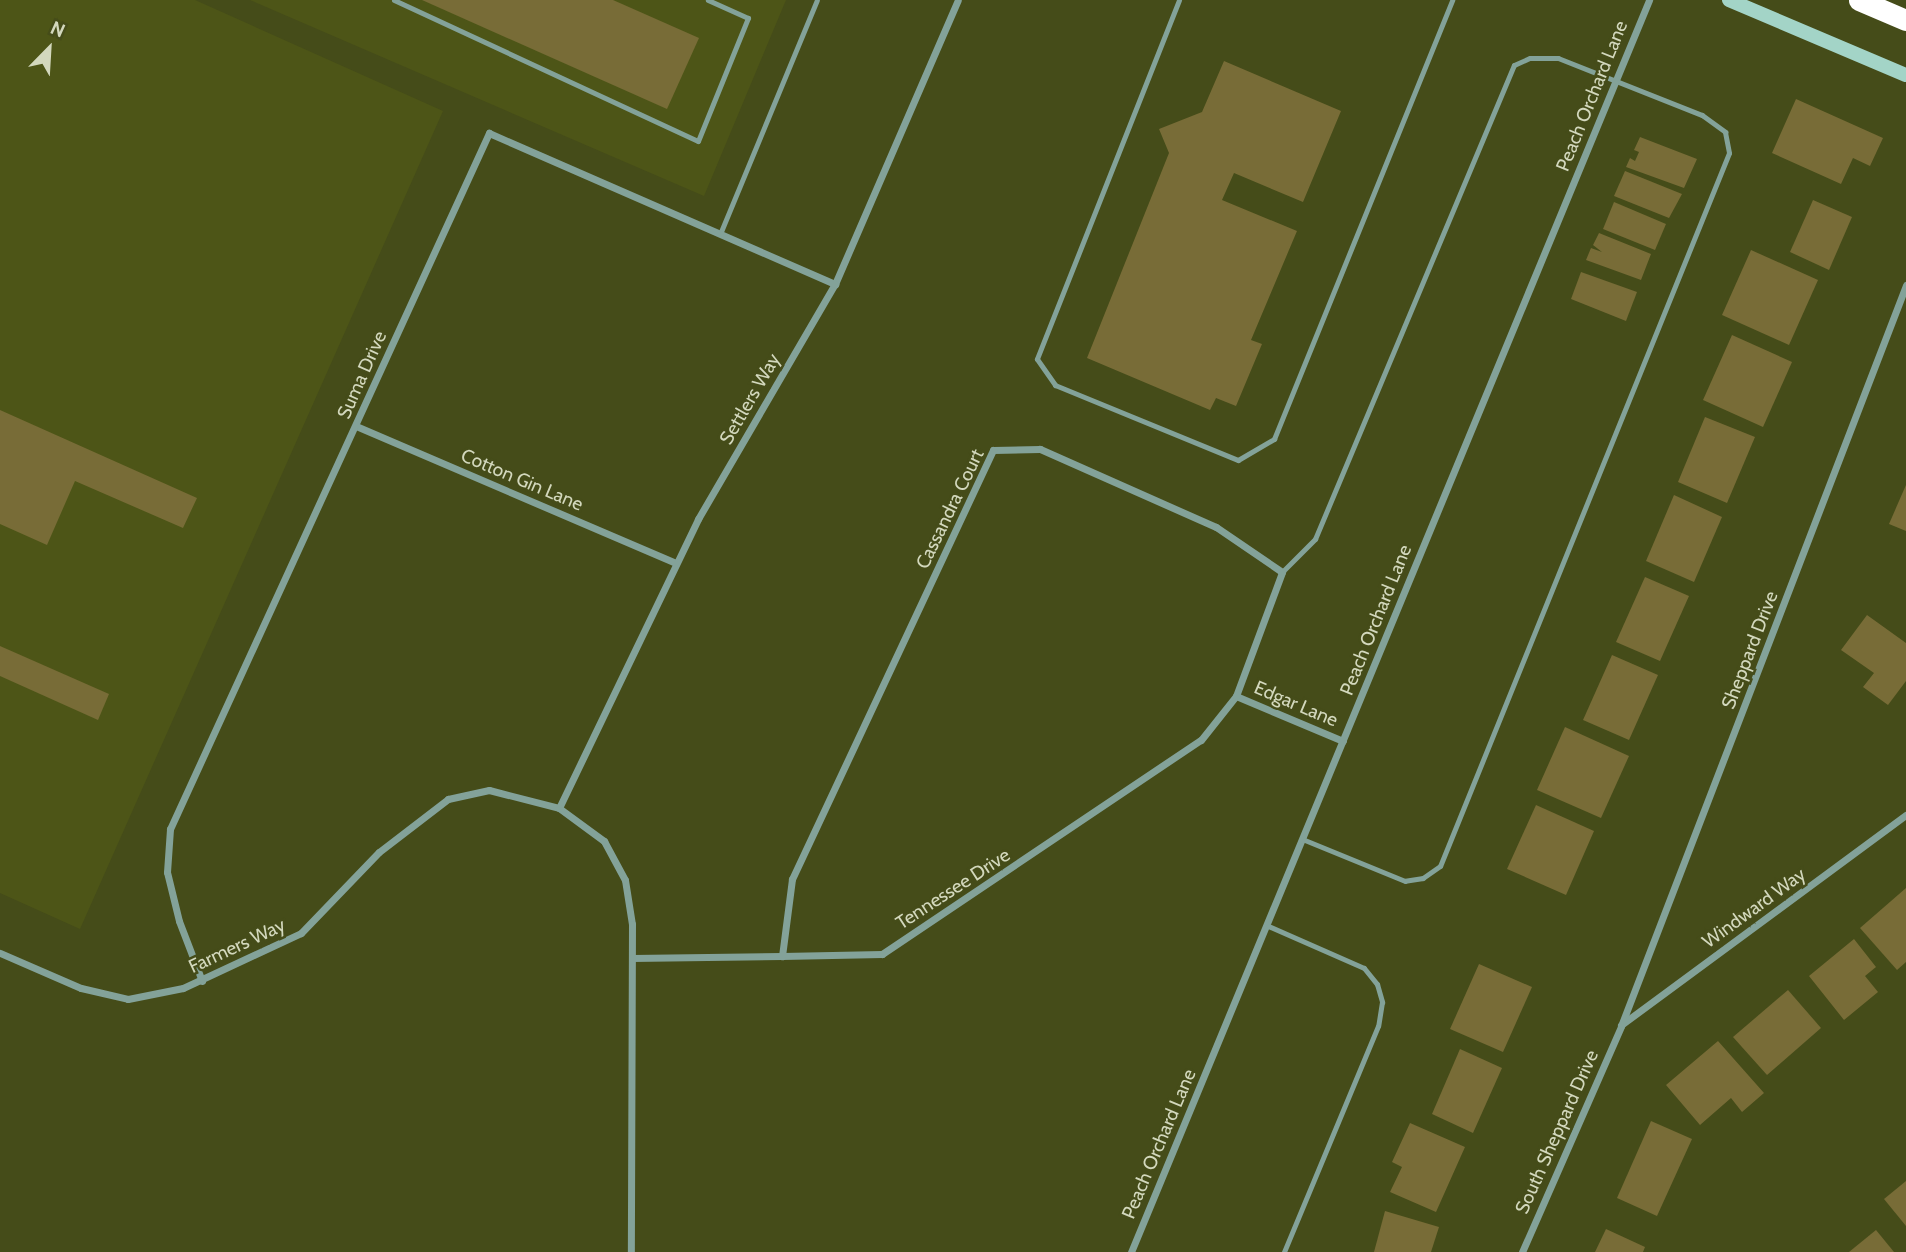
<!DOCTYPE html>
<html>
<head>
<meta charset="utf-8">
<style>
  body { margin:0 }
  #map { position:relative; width:1906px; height:1252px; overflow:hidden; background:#454c19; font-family:Cabin,sans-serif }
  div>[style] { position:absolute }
  .built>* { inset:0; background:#4d5517 }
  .building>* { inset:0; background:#786c37 }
  .lane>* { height:5px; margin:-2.5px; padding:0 2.5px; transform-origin:2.5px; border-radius:2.5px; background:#83a299 }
  .street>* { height:7px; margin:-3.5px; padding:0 3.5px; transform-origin:3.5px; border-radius:3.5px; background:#83a299 }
  .secondary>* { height:14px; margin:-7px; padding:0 7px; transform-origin:7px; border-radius:7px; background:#a3d4c7 }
  .highway>* { height:21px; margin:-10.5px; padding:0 10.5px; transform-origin:10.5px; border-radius:10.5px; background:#fff }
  span { translate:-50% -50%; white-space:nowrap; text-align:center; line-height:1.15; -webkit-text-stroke:5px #454c19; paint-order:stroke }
  .street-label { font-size:19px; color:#d3d8bd }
  .north { position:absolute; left:14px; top:14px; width:70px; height:70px; -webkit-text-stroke:5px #454c19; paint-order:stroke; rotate:24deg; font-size:19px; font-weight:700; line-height:28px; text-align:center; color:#d3d8bd }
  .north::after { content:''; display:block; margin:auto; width:24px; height:32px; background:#d3d8bd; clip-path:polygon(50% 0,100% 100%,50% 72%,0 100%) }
</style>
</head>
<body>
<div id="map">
  <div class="built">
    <div style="clip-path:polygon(0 0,195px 0,443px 111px,80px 929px,0 893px)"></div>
    <div style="clip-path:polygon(250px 0,786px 0,704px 196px)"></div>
  </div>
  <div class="building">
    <div style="clip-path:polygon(422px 0,613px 0,699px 38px,667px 109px)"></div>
    <div style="clip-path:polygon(1224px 61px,1341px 111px,1303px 202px,1234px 173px,1222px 200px,1297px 231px,1251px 340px,1262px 344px,1236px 406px,1216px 398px,1210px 410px,1087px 358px,1169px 153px,1159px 129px,1202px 112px)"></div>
    <div style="clip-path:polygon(1796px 99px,1883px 138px,1870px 166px,1853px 158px,1841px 184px,1772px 153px)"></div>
    <div style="clip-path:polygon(1640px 137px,1697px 159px,1684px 188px,1626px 167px,1630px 158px,1635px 161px,1639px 152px,1634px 150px)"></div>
    <div style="clip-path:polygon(1625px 171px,1682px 194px,1669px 218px,1614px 196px)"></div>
    <div style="clip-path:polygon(1813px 200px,1852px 217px,1829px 270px,1790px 252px)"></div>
    <div style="clip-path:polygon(1614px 202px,1666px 224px,1655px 250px,1603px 229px)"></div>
    <div style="clip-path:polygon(1599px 233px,1651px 254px,1641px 280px,1586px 260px,1591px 248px,1602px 252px,1593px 245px)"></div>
    <div style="clip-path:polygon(1751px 250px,1818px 280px,1789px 345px,1722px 315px)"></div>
    <div style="clip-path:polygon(1581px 272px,1637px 292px,1626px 321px,1571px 299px)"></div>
    <div style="clip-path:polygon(1732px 335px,1792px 362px,1763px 427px,1703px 400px)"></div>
    <div style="clip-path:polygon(0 410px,197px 498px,183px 528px,75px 481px,47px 545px,0 524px)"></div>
    <div style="clip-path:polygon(1705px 417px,1755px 437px,1727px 503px,1678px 482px)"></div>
    <div style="clip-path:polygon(1906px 485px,1906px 531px,1889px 524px)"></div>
    <div style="clip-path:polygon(1674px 495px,1722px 517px,1694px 582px,1646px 561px)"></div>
    <div style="clip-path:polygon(1645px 577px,1689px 596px,1660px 661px,1616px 642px)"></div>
    <div style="clip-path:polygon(1867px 615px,1906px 643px,1906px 681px,1888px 705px,1863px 687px,1874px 673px,1841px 650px)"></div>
    <div style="clip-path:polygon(0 646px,109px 694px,98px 720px,0 676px)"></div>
    <div style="clip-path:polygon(1612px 655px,1658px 675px,1629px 740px,1583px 720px)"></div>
    <div style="clip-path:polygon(1565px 727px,1629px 756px,1601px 818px,1537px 790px)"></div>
    <div style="clip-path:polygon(1536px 805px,1594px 831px,1566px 895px,1507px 869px)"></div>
    <div style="clip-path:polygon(1906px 888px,1906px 962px,1897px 970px,1860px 928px)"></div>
    <div style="clip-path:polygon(1854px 939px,1876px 967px,1865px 976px,1878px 992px,1844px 1020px,1809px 976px)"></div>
    <div style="clip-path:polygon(1479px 964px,1532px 987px,1503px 1052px,1450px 1029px)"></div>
    <div style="clip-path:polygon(1788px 990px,1821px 1028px,1767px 1075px,1733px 1037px)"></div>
    <div style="clip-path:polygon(1718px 1041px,1764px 1093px,1742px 1112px,1731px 1098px,1700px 1125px,1666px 1085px)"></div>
    <div style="clip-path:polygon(1460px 1049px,1502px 1068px,1473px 1133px,1432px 1114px)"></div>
    <div style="clip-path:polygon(1651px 1121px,1692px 1139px,1657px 1216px,1617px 1198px)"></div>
    <div style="clip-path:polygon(1410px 1123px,1465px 1147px,1436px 1212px,1390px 1192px,1402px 1167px,1392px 1162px)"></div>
    <div style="clip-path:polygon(1906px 1181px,1906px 1226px,1884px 1199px)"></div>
    <div style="clip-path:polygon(1385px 1211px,1439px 1227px,1431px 1252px,1374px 1252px)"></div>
    <div style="clip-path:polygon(1606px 1229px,1645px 1247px,1643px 1252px,1595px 1252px)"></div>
    <div style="clip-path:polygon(1876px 1230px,1894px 1252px,1849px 1252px)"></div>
  </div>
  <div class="lane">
    <div style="left:394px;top:0;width:335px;rotate:24.9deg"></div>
    <div style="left:698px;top:141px;width:133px;rotate:-67.9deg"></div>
    <div style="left:748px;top:18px;width:44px;rotate:-155.8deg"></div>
    <div style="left:1179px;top:0;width:386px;rotate:111.6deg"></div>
    <div style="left:1037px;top:359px;width:32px;rotate:55deg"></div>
    <div style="left:1055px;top:385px;width:198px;rotate:22.3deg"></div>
    <div style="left:1238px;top:460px;width:42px;rotate:-30.3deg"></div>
    <div style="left:1274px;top:439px;width:474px;rotate:-67.9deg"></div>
    <div style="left:720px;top:234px;width:253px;rotate:-67.5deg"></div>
    <div style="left:1282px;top:572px;width:47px;rotate:-45deg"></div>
    <div style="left:1315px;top:539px;width:514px;rotate:-67.23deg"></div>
    <div style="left:1514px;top:65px;width:17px;rotate:-24deg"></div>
    <div style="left:1530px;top:58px;width:28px"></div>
    <div style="left:1558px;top:58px;width:155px;rotate:21.6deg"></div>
    <div style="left:1702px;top:115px;width:29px;rotate:36deg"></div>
    <div style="left:1725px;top:132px;width:21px;rotate:79deg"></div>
    <div style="left:1729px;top:153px;width:769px;rotate:112.06deg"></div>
    <div style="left:1440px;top:866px;width:21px;rotate:145deg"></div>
    <div style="left:1423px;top:878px;width:18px;rotate:171deg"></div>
    <div style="left:1405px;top:881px;width:111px;rotate:-157.8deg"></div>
    <div style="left:1266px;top:925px;width:107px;rotate:23.7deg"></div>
    <div style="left:1364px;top:968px;width:21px;rotate:51deg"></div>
    <div style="left:1377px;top:984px;width:19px;rotate:74deg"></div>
    <div style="left:1382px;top:1002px;width:24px;rotate:99deg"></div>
    <div style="left:1378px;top:1026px;width:245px;rotate:112.6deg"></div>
  </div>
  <div class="street">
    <div style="left:356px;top:426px;width:348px;rotate:23.2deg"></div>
    <div style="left:1236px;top:696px;width:116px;rotate:22.8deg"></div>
    <div style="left:559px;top:808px;width:321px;rotate:-64.3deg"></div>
    <div style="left:698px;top:519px;width:272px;rotate:-59.8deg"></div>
    <div style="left:835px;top:284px;width:309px;rotate:-66.6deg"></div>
    <div style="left:0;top:953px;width:88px;rotate:23.4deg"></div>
    <div style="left:81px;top:988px;width:48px;rotate:13.2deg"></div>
    <div style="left:128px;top:999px;width:56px;rotate:-11.3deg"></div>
    <div style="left:183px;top:988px;width:130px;rotate:-25deg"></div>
    <div style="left:301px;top:933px;width:112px;rotate:-46.1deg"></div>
    <div style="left:379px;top:852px;width:87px;rotate:-37.5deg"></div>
    <div style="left:448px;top:799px;width:42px;rotate:-12.4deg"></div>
    <div style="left:489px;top:790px;width:72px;rotate:14.4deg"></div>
    <div style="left:559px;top:808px;width:56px;rotate:36.3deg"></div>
    <div style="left:604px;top:841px;width:44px;rotate:61.7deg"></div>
    <div style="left:625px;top:880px;width:45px;rotate:81deg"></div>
    <div style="left:632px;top:924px;width:328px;rotate:90.2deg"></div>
    <div style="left:632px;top:958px;width:150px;rotate:-0.8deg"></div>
    <div style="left:782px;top:956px;width:100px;rotate:-1.1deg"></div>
    <div style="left:882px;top:954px;width:384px;rotate:-33.9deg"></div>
    <div style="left:1201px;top:740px;width:56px;rotate:-51.5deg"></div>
    <div style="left:1236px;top:696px;width:132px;rotate:-69.6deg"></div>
    <div style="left:1282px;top:572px;width:80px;rotate:-145.7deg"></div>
    <div style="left:1216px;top:527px;width:193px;rotate:-156.1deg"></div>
    <div style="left:1040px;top:449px;width:47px;rotate:178.8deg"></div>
    <div style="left:993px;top:450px;width:474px;rotate:115.1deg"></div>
    <div style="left:792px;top:879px;width:78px;rotate:97.4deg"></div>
    <div style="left:202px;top:981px;width:64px;rotate:-111deg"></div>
    <div style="left:179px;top:921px;width:50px;rotate:-103.8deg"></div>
    <div style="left:167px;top:872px;width:43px;rotate:-86deg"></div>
    <div style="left:170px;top:829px;width:766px;rotate:-65.38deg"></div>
    <div style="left:489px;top:133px;width:378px;rotate:23.6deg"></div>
    <div style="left:1621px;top:1025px;width:354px;rotate:-36.4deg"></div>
    <div style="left:1131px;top:1252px;width:1355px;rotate:-67.52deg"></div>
    <div style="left:1522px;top:1252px;width:247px;rotate:-66.3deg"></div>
    <div style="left:1621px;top:1026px;width:794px;rotate:-68.96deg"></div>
  </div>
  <div class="secondary">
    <div style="left:1729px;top:0;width:192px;rotate:23deg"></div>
  </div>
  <div class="highway">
    <div style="left:1859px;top:0;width:51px;rotate:23.1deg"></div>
  </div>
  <div class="street-label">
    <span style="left:1592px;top:96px;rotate:-68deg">Peach Orchard Lane</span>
    <span style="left:362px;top:375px;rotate:-66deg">Suma Drive</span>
    <span style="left:750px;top:399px;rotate:-60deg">Settlers Way</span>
    <span style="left:522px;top:480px;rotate:23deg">Cotton Gin Lane</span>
    <span style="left:950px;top:509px;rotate:-64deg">Cassandra Court</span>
    <span style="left:1376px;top:620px;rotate:-68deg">Peach Orchard Lane</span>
    <span style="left:1750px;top:650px;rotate:-69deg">Sheppard Drive</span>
    <span style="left:1296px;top:704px;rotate:23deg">Edgar Lane</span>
    <span style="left:953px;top:889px;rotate:-33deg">Tennessee Drive</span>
    <span style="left:1754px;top:908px;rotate:-36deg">Windward Way</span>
    <span style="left:237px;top:946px;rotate:-25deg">Farmers Way</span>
    <span style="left:1557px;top:1132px;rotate:-66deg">South Sheppard Drive</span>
    <span style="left:1159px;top:1144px;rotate:-67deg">Peach Orchard Lane</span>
  </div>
  <div class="north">N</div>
</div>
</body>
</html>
